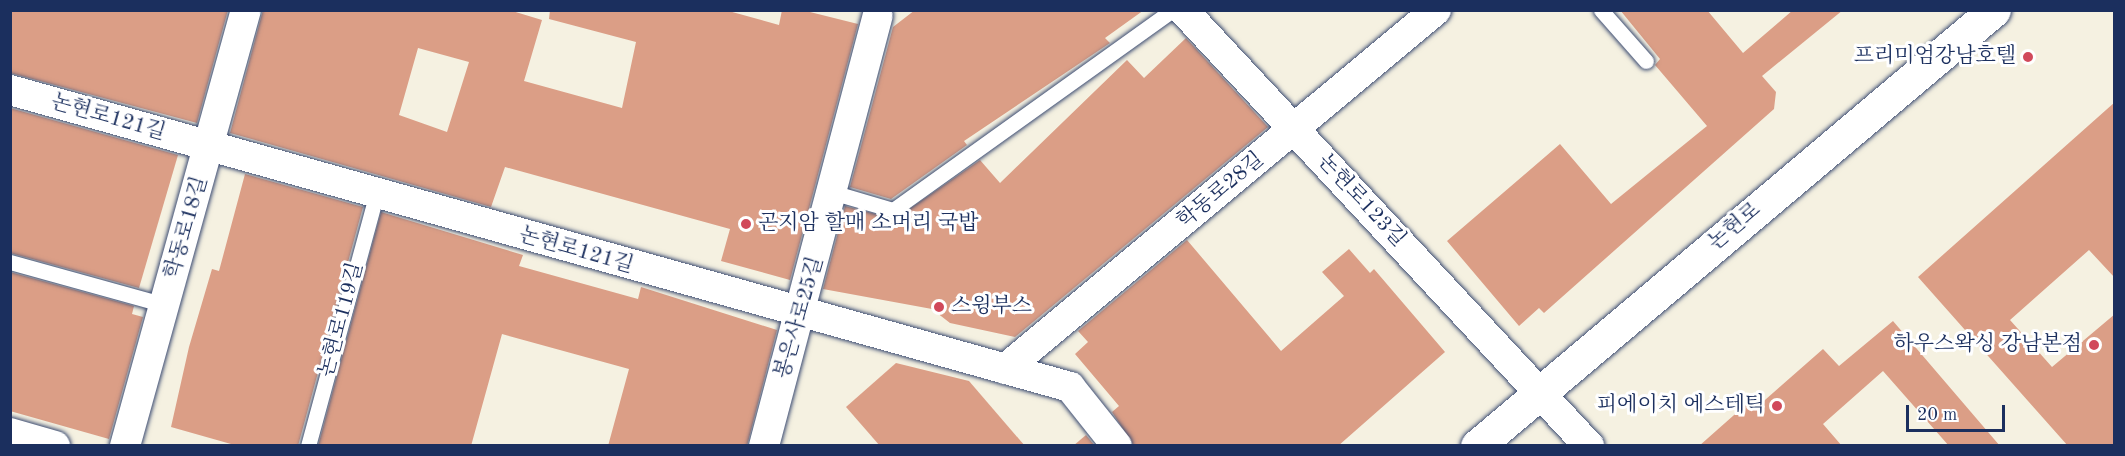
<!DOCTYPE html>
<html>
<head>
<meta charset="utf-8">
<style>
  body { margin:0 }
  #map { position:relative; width:2125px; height:456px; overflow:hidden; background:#f5f1e1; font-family:"Old Standard TT","Noto Serif KR",serif }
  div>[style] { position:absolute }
  .building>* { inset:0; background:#db9e86 }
  .roads { filter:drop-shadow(0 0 2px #3c4c72) drop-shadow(0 0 2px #3c4c72) }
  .service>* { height:15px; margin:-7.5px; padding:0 7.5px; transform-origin:7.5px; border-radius:7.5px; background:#fff }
  .minor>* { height:30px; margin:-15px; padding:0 15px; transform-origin:15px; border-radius:15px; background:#fff }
  .primary>* { height:33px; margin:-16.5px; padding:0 16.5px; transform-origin:16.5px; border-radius:16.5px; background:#fff }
  .dots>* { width:16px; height:16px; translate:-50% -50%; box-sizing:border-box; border:3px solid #fff; border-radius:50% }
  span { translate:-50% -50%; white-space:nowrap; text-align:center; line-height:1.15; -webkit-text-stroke:6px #fff; paint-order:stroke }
  .poi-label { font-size:21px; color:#1b2f5e }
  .right { translate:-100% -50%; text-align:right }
  .left { translate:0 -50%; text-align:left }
  .street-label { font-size:21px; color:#1b2f5e }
  .frame { position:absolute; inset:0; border:12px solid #1b2f5e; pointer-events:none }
  .scale { position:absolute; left:1906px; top:405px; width:99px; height:27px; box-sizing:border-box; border:3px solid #1b2f5e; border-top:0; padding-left:8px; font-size:18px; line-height:21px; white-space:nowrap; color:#1b2f5e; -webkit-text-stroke:4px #fff; paint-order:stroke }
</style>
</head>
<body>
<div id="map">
  <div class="building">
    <div style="clip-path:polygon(10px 10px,228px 10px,197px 123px,10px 73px)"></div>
    <div style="clip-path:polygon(evenodd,263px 10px,509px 10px,542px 20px,524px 81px,622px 108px,636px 42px,549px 19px,550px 10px,725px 10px,779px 25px,782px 10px,802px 10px,858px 24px,790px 280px,721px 261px,730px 229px,505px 167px,491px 207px,230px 133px,263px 10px,418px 48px,469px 62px,447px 132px,399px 115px,418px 48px)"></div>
    <div style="clip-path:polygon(915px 10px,1144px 10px,1105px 38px,1110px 43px,964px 141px,967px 145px,891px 199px,850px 187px,893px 27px)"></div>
    <div style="clip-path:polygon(1620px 10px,1707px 10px,1743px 53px,1793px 10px,1843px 10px,1762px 76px,1776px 92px,1774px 109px,1544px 313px,1539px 308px,1519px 326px,1447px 241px,1560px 144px,1611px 204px,1707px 126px,1655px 65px,1660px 59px)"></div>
    <div style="clip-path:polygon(1186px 38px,1268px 127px,1015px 337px,950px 323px,932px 309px,823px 289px,845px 206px,895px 219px,980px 160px,1000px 183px,1127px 60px,1144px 78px)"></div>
    <div style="clip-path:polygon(2115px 102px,2115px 278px,2089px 250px,2010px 320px,2052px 367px,2115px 314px,2115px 446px,2068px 446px,1918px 277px)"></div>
    <div style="clip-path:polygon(10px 108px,178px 155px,139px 288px,10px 253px)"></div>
    <div style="clip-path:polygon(245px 174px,363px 207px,298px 446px,238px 446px,171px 427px,189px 347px,212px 269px,219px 271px)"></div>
    <div style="clip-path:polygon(381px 212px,523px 255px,519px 266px,638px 299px,641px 287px,777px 330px,747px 446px,608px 446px,629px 369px,502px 334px,471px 446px,318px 446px)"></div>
    <div style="clip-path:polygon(1187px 240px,1281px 351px,1344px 296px,1322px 272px,1349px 249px,1370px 273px,1374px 269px,1445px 352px,1338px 446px,1134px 446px,1112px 412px,1119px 406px,1075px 354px,1088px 342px,1078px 331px)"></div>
    <div style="clip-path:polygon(10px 272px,134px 306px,132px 314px,143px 317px,109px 439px,10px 411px)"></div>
    <div style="clip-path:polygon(1893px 321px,2000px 446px,1949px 446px,1883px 371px,1823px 424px,1842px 446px,1699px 446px,1751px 400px,1757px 407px,1823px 349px,1839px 366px)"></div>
    <div style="clip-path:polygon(896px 363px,969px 381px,1025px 446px,880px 446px,846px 407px)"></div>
    <div style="clip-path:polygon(1086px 435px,1095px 446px,1073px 446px)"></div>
  </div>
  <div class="roads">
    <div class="service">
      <div style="left:1601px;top:10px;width:68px;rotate:48.6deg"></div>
      <div style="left:835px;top:193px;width:60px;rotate:16.3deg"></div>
      <div style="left:893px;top:210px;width:343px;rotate:-35.6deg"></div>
      <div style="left:10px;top:262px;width:161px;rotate:15.5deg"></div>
      <div style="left:308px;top:446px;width:260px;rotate:-74.8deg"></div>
    </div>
    <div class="minor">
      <div style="left:1183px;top:10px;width:596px;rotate:47.04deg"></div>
      <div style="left:10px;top:90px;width:1101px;rotate:15.65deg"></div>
      <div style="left:1070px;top:387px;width:75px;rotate:51.5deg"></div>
      <div style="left:1005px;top:369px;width:561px;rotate:-39.79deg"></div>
      <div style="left:10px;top:433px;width:47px;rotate:16.1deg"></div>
      <div style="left:125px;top:446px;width:452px;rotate:-74.5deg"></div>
      <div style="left:764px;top:446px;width:445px;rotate:-75.2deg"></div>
    </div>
    <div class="primary">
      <div style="left:1477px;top:446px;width:676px;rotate:-40.14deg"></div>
    </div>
  </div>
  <div class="dots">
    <div style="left:2028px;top:57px;background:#d1495b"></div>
    <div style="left:746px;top:224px;background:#d1495b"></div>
    <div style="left:939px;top:307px;background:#d1495b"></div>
    <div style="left:2094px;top:345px;background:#d1495b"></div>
    <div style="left:1777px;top:406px;background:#d1495b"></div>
  </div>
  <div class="poi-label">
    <span class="right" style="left:2016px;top:57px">프리미엄강남호텔</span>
    <span class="left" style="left:758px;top:224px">곤지암 할매 소머리 국밥</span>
    <span class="left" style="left:951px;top:307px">스윙부스</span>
    <span class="right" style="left:2082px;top:345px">하우스왁싱 강남본점</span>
    <span class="right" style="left:1765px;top:406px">피에이치 에스테틱</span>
  </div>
  <div class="street-label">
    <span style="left:108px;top:118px;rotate:16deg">논현로121길</span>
    <span style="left:1221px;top:191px;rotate:-40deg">학동로28길</span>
    <span style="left:1361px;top:201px;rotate:47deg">논현로123길</span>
    <span style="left:1735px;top:227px;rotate:-40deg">논현로</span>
    <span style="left:187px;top:228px;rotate:-74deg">학동로18길</span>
    <span style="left:576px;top:251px;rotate:16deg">논현로121길</span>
    <span style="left:800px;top:318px;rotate:-74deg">봉은사로25길</span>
    <span style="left:342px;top:320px;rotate:-75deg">논현로119길</span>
  </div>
  <div class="frame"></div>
  <div class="scale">20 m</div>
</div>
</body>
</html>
